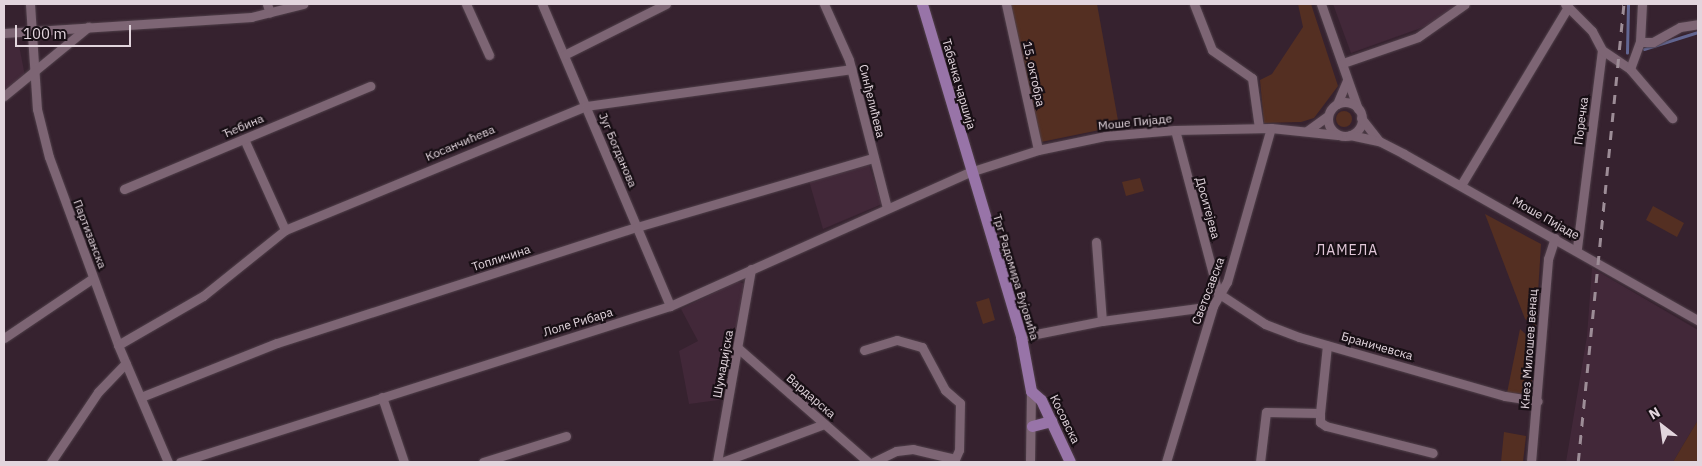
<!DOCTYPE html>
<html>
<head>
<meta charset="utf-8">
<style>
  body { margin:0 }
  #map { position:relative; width:1702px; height:466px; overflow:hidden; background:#36222f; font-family:"IBM Plex Sans",sans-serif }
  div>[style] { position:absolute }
  .built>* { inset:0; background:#422839 }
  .green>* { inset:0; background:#542f22 }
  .round { border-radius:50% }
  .stream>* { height:2.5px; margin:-1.25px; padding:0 1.25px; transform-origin:1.25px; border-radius:1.25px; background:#626692 }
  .roads { filter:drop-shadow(0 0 1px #50404a) drop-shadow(0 0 1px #50404a) }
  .minor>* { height:9px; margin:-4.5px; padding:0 4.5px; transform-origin:4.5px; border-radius:4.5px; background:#7d6574 }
  .minor>.ring { margin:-4.5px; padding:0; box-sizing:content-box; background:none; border:9px solid #7d6574; border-radius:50% }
  .major>* { height:11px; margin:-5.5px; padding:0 5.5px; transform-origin:5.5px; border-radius:5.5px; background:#9874a8 }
  .rail>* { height:2.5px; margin-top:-1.25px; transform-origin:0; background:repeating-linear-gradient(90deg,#9d8d97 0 9px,transparent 0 18px) }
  span { translate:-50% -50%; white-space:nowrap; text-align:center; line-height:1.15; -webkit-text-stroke:4.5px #180f15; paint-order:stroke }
  .street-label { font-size:12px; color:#e2d5dd }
  .neighbourhood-label { font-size:14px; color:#e1c7d8; letter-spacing:1px }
  .frame { position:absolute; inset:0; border:5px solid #e2d5dd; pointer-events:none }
  .north { position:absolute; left:1637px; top:401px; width:50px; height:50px; -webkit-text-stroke:4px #180f15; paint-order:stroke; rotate:330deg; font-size:14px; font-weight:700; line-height:20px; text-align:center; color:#e2d5dd }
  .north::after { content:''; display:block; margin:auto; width:18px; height:22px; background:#e2d5dd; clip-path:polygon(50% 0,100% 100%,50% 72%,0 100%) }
  .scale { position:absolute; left:15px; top:25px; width:116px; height:22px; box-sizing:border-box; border:2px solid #e2d5dd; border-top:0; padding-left:6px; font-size:15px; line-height:18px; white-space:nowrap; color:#e2d5dd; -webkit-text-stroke:4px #180f15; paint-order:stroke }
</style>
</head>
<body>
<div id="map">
  <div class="built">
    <div style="clip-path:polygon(1333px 4px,1462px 4px,1432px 24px,1351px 53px)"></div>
    <div style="clip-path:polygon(17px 35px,25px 76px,4px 91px,4px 36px)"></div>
    <div style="clip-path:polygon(869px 165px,882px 204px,823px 229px,809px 181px)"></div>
    <div style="clip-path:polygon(1592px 268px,1698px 330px,1698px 420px,1673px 462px,1566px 462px,1587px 336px)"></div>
    <div style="clip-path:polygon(738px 281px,744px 284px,726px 399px,689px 404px,679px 351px,698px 341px,681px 309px)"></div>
  </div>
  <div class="green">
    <div style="clip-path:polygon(1010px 4px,1097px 4px,1119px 126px,1041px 142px)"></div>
    <div style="clip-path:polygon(1298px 4px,1311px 4px,1338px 86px,1314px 118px,1301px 122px,1264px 123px,1260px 80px,1272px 74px,1303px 27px)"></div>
    <div class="round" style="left:1336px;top:111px;width:16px;height:16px"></div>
    <div style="clip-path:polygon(1140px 178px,1144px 191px,1126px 196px,1122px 182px)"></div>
    <div style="clip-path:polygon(1653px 206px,1684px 223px,1677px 237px,1646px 220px)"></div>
    <div style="clip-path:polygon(1485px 214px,1541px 244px,1536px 327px,1525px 319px)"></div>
    <div style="clip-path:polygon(989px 298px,995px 320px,983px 324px,976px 302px)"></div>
    <div style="clip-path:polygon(1520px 329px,1535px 343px,1531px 394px,1507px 393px)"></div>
    <div style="clip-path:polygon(1698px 420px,1698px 462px,1673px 462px)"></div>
    <div style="clip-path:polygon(1504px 432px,1526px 436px,1523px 462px,1501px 462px)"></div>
  </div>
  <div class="stream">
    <div style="left:1644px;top:49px;width:57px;rotate:-17.5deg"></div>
    <div style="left:1627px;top:53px;width:49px;rotate:-88.8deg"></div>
  </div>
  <div class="roads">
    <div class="minor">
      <div style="left:30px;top:4px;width:105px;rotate:86.2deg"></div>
      <div style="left:37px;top:109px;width:49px;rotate:76deg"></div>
      <div style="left:49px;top:157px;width:200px;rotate:69.8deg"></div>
      <div style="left:118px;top:345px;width:127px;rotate:66.9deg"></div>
      <div style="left:267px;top:4px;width:9px;rotate:72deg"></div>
      <div style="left:466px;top:4px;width:56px;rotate:65.7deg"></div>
      <div style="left:542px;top:4px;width:328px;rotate:67deg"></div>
      <div style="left:824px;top:4px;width:61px;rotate:65.9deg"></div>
      <div style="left:849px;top:60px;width:153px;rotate:75.6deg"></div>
      <div style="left:1006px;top:4px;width:149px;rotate:77.6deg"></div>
      <div style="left:1194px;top:4px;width:49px;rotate:68.6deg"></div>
      <div style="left:1212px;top:50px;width:49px;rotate:35deg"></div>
      <div style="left:1252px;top:78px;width:50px;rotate:82deg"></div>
      <div style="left:1321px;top:4px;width:111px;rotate:70.6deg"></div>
      <div style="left:1565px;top:4px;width:38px;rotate:45deg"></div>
      <div style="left:1592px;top:31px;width:21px;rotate:62deg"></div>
      <div style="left:1602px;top:50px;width:201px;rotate:97.2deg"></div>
      <div style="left:4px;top:33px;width:248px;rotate:-3.7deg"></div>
      <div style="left:251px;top:17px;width:54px;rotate:-14deg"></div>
      <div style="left:1640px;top:42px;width:13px"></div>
      <div style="left:1653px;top:42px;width:31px;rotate:-29deg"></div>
      <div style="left:1680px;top:27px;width:18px;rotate:-9deg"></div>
      <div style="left:1602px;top:50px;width:34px;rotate:34deg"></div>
      <div style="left:1630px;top:69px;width:65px;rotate:49.4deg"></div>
      <div style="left:564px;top:55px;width:114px;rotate:-26.6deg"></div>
      <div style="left:1343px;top:63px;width:79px;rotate:-19.1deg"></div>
      <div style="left:1418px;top:37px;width:57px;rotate:-35.1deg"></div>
      <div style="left:1630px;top:69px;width:29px;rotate:-70deg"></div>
      <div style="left:1640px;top:42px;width:38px;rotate:-87deg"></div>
      <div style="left:4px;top:96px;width:109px;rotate:-39.4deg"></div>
      <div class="ring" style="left:1328px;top:102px;width:25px;height:25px"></div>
      <div style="left:1337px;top:104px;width:26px;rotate:-67deg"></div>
      <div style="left:1361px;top:118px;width:29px;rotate:52deg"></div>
      <div style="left:1175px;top:130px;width:169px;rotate:75.2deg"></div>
      <div style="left:1218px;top:293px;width:56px;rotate:33.4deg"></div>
      <div style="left:1265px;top:324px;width:36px;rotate:21deg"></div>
      <div style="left:1299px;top:337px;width:214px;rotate:16deg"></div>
      <div style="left:1505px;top:396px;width:33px;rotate:9deg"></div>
      <div style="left:1307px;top:131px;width:26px;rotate:-36deg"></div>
      <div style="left:1350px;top:135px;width:30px;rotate:12deg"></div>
      <div style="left:1379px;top:141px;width:28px;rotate:27deg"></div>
      <div style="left:1404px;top:154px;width:338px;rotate:29.5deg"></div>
      <div style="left:244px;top:139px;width:100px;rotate:65.7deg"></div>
      <div style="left:1461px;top:185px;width:208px;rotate:-59deg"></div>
      <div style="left:124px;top:189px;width:267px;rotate:-22.7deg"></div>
      <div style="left:1096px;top:242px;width:79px;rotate:85.7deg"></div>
      <div style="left:1021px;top:337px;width:83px;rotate:-11.2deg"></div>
      <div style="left:1102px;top:321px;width:112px;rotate:-7.7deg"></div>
      <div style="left:4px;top:338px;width:107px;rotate:-34deg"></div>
      <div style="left:118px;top:345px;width:98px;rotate:-30deg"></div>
      <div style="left:203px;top:296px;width:105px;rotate:-38.8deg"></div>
      <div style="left:285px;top:230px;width:326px;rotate:-22.4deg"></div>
      <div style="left:586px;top:106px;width:268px;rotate:-7.9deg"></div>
      <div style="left:739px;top:349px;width:171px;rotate:41.2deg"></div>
      <div style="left:864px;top:350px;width:34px;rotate:-17deg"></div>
      <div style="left:897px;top:340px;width:26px;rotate:16deg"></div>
      <div style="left:922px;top:347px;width:49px;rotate:61.9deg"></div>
      <div style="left:945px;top:390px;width:20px;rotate:41deg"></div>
      <div style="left:960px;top:403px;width:47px;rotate:91.2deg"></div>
      <div style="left:959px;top:450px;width:10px;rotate:114deg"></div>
      <div style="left:955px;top:459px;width:43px;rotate:-166.6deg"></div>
      <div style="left:913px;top:449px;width:17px;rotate:173deg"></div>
      <div style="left:896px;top:451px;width:25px;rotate:154deg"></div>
      <div style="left:141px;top:397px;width:146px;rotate:-21.7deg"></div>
      <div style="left:277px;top:343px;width:378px;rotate:-17.9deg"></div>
      <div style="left:637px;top:227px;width:246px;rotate:-16.3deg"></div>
      <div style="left:382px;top:397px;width:69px;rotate:71.3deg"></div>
      <div style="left:1320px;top:413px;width:9px;rotate:90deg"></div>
      <div style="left:1320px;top:422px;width:7px;rotate:34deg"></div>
      <div style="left:1326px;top:426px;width:110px;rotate:14.2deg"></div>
      <div style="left:51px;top:462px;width:84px;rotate:-56.1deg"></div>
      <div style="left:98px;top:392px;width:40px;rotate:-46deg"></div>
      <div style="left:180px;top:462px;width:514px;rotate:-17.66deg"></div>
      <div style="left:670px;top:306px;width:329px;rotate:-24.1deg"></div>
      <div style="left:970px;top:172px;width:71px;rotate:-17.9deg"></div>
      <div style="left:1038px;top:150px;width:68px;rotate:-11.8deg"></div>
      <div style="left:1105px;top:136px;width:70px;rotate:-4.9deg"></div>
      <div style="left:1175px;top:130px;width:96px;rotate:-1.2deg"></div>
      <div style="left:1271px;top:128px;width:67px;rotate:6deg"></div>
      <div style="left:483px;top:462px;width:87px;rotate:-17.4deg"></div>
      <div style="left:717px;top:462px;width:196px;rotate:-80deg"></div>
      <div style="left:722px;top:462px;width:109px;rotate:-20.4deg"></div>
      <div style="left:1030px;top:462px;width:71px;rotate:-89.2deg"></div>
      <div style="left:1166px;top:462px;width:163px;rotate:-73.2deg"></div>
      <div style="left:1213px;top:306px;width:28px;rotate:-60deg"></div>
      <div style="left:1227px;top:282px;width:160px;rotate:-74.1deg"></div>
      <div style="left:1260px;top:462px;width:50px;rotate:-83.2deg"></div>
      <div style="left:1266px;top:412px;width:54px;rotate:1.1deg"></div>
      <div style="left:1320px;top:413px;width:68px;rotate:-84.1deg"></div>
      <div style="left:1531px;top:462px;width:204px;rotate:-85.2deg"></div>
      <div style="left:1548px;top:259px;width:22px;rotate:-72deg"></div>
    </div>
    <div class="major">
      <div style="left:922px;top:4px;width:347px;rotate:73.4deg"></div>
      <div style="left:1021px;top:337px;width:55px;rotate:79.5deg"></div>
      <div style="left:1031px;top:391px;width:13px;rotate:42deg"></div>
      <div style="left:1041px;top:400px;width:68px;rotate:64.9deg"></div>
      <div style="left:1032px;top:426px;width:20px;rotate:-15deg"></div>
    </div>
  </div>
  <div class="rail">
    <div style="left:1578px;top:462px;width:460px;rotate:-84.3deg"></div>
  </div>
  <div class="street-label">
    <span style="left:1034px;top:74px;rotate:78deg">15. октобра</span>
    <span style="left:959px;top:84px;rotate:74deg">Табачка чаршија</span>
    <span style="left:872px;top:101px;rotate:76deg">Синђелићева</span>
    <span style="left:1581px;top:121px;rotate:-83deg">Поречка</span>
    <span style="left:1135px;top:122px;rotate:-6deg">Моше Пијаде</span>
    <span style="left:243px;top:126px;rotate:-23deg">Ћебина</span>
    <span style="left:460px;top:143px;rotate:-23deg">Косанчићева</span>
    <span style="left:618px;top:150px;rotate:67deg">Југ Богданова</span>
    <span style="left:1208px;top:208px;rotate:75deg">Доситејева</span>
    <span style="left:1546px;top:218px;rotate:29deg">Моше Пијаде</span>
    <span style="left:90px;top:234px;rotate:69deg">Партизанска</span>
    <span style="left:501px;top:258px;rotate:-18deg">Топличина</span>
    <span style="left:1016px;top:277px;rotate:73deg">Трг Радомира Вујовића</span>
    <span style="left:1208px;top:291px;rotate:-69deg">Светосавска</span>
    <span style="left:578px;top:322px;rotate:-17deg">Лоле Рибара</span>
    <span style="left:1377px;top:346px;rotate:16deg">Браничевска</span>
    <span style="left:1529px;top:349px;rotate:-86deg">Кнез Милошев венац</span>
    <span style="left:723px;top:364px;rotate:-80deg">Шумадијска</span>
    <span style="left:811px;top:396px;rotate:41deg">Вардарска</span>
    <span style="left:1065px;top:419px;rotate:64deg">Косовска</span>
  </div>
  <div class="neighbourhood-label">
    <span style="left:1347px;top:250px">ЛАМЕЛА</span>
  </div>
  <div class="frame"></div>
  <div class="north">N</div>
  <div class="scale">100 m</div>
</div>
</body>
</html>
